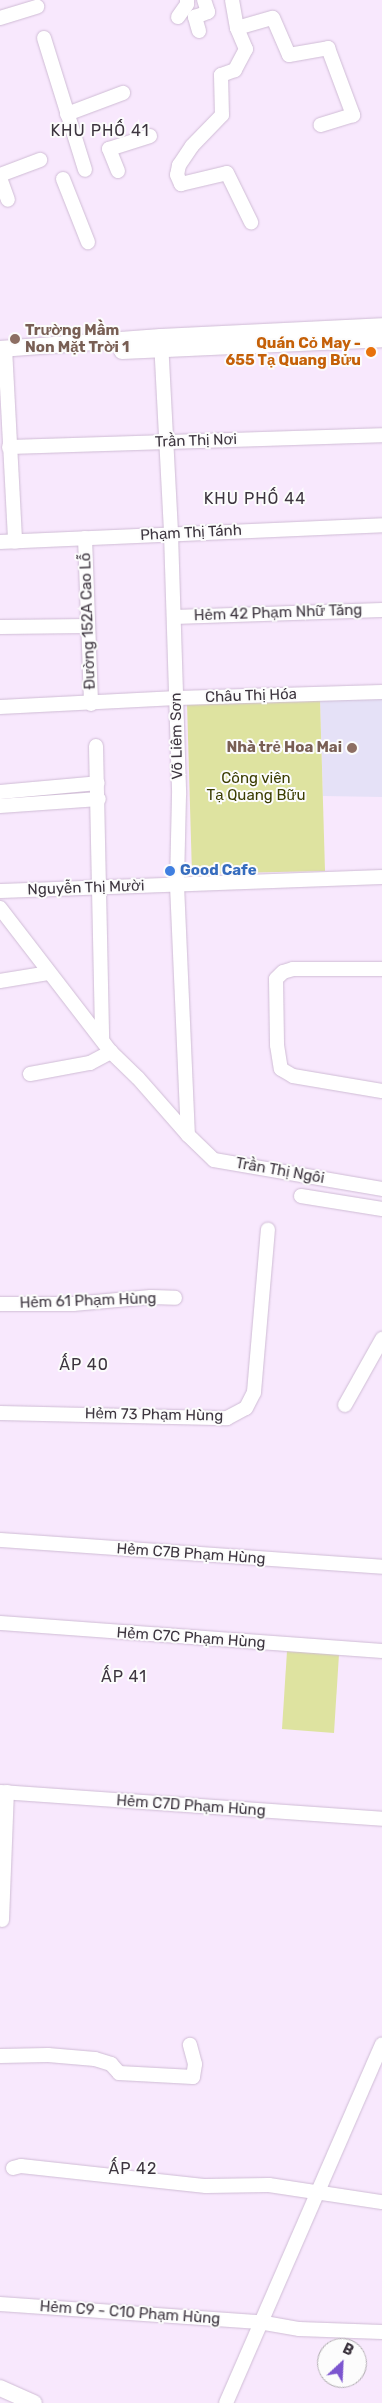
<!DOCTYPE html>
<html>
<head>
<meta charset="utf-8">
<style>
  body { margin:0 }
  #map { position:relative; width:382px; height:2403px; overflow:hidden; background:#f8e8fd; font-family:Rubik,sans-serif }
  div>[style] { position:absolute }
  .education>* { inset:0; background:#e5e1f7 }
  .green>* { inset:0; background:#dee3a0 }
  .roads { filter:drop-shadow(0 0 1px #cfbcd5) drop-shadow(0 0 1px #cfbcd5) }
  .minor>* { height:14px; margin:-7px; padding:0 7px; transform-origin:7px; border-radius:7px; background:#fff }
  .major>* { height:16px; margin:-8px; padding:0 8px; transform-origin:8px; border-radius:8px; background:#fff }
  .dots>* { width:14px; height:14px; translate:-50% -50%; box-sizing:border-box; border:2px solid #fcfcfc; border-radius:50% }
  span { translate:-50% -50%; white-space:nowrap; text-align:center; line-height:1.15; -webkit-text-stroke:4px #fcfcfc; paint-order:stroke }
  .education-label { font-size:15px; color:#785e54; font-weight:700 }
  .left { translate:0 -50%; text-align:left }
  .right { translate:-100% -50%; text-align:right }
  .food-label { font-size:15px; color:#c56008; font-weight:700 }
  .street-label { font-size:15px; color:#3d353f }
  .park-label { font-size:15px; color:#3b3d01 }
  .shop-label { font-size:15px; color:#366cbe; font-weight:700 }
  .neighbourhood-label { font-size:16px; color:#3d353f; letter-spacing:1px }
  .north { position:absolute; left:317px; top:2338px; width:50px; height:50px; box-sizing:border-box; background:#fcfcfc; border:1px solid #b0acb0; border-radius:50%; rotate:25deg; font-size:14px; font-weight:700; line-height:20px; text-align:center; color:#3d353f }
  .north::after { content:''; display:block; margin:auto; width:18px; height:22px; background:#7c55cf; clip-path:polygon(50% 0,100% 100%,50% 72%,0 100%) }
</style>
</head>
<body>
<div id="map">
  <div class="education">
    <div style="clip-path:polygon(382px 698px,382px 797px,323px 796px,320px 699px)"></div>
  </div>
  <div class="green">
    <div style="clip-path:polygon(320px 699px,325px 871px,192px 874px,187px 703px)"></div>
    <div style="clip-path:polygon(287px 1651px,339px 1654px,334px 1733px,282px 1729px)"></div>
  </div>
  <div class="roads">
    <div class="minor">
      <div style="left:232px;top:0;width:28px;rotate:80deg"></div>
      <div style="left:237px;top:28px;width:23px;rotate:67deg"></div>
      <div style="left:246px;top:49px;width:24px;rotate:118deg"></div>
      <div style="left:235px;top:70px;width:15px;rotate:160deg"></div>
      <div style="left:221px;top:75px;width:40px;rotate:88.6deg"></div>
      <div style="left:222px;top:115px;width:43px;rotate:134.1deg"></div>
      <div style="left:192px;top:146px;width:23px;rotate:124deg"></div>
      <div style="left:179px;top:165px;width:10px;rotate:101deg"></div>
      <div style="left:177px;top:175px;width:10px;rotate:66deg"></div>
      <div style="left:181px;top:184px;width:47px;rotate:-13.4deg"></div>
      <div style="left:227px;top:173px;width:55px;rotate:63.9deg"></div>
      <div style="left:178px;top:17px;width:16px;rotate:-55deg"></div>
      <div style="left:187px;top:4px;width:4px;rotate:-90deg"></div>
      <div style="left:0;top:18px;width:39px;rotate:-17deg"></div>
      <div style="left:237px;top:28px;width:37px;rotate:-16deg"></div>
      <div style="left:273px;top:18px;width:40px;rotate:66.6deg"></div>
      <div style="left:289px;top:55px;width:40px;rotate:-10deg"></div>
      <div style="left:328px;top:48px;width:72px;rotate:69.5deg"></div>
      <div style="left:353px;top:115px;width:34px;rotate:163deg"></div>
      <div style="left:199px;top:31px;width:15px;rotate:-106deg"></div>
      <div style="left:195px;top:17px;width:14px;rotate:-21deg"></div>
      <div style="left:208px;top:12px;width:13px;rotate:-108deg"></div>
      <div style="left:44px;top:38px;width:138px;rotate:72.7deg"></div>
      <div style="left:67px;top:114px;width:60px;rotate:-20.6deg"></div>
      <div style="left:118px;top:171px;width:24px;rotate:-112deg"></div>
      <div style="left:109px;top:149px;width:43px;rotate:-17.6deg"></div>
      <div style="left:0;top:175px;width:43px;rotate:-20.6deg"></div>
      <div style="left:0;top:178px;width:23px;rotate:70deg"></div>
      <div style="left:63px;top:179px;width:68px;rotate:68.4deg"></div>
      <div style="left:161px;top:341px;width:193px;rotate:87deg"></div>
      <div style="left:171px;top:534px;width:261px;rotate:88.2deg"></div>
      <div style="left:179px;top:795px;width:90px;rotate:91.3deg"></div>
      <div style="left:177px;top:885px;width:250px;rotate:87.5deg"></div>
      <div style="left:5px;top:348px;width:194px;rotate:87deg"></div>
      <div style="left:9px;top:447px;width:373px;rotate:-1.8deg"></div>
      <div style="left:85px;top:538px;width:166px;rotate:87.9deg"></div>
      <div style="left:0;top:542px;width:382px;rotate:-2.5deg"></div>
      <div style="left:174px;top:617px;width:208px;rotate:-1.9deg"></div>
      <div style="left:0;top:627px;width:88px;rotate:-0.7deg"></div>
      <div style="left:0;top:707px;width:177px;rotate:-2.9deg"></div>
      <div style="left:177px;top:698px;width:205px;rotate:-1.7deg"></div>
      <div style="left:96px;top:746px;width:294px;rotate:88.8deg"></div>
      <div style="left:0;top:792px;width:98px;rotate:-5.2deg"></div>
      <div style="left:0;top:806px;width:99px;rotate:-4deg"></div>
      <div style="left:0;top:891px;width:382px;rotate:-2.1deg"></div>
      <div style="left:0;top:908px;width:182px;rotate:52.4deg"></div>
      <div style="left:111px;top:1052px;width:37px;rotate:44deg"></div>
      <div style="left:138px;top:1078px;width:76px;rotate:48.7deg"></div>
      <div style="left:188px;top:1135px;width:36px;rotate:44deg"></div>
      <div style="left:214px;top:1160px;width:170px;rotate:9.8deg"></div>
      <div style="left:382px;top:969px;width:89px;rotate:180deg"></div>
      <div style="left:293px;top:969px;width:10px;rotate:163deg"></div>
      <div style="left:283px;top:972px;width:10px;rotate:135deg"></div>
      <div style="left:276px;top:979px;width:66px;rotate:89.1deg"></div>
      <div style="left:277px;top:1045px;width:24px;rotate:81deg"></div>
      <div style="left:281px;top:1069px;width:14px;rotate:30deg"></div>
      <div style="left:293px;top:1076px;width:90px;rotate:9.6deg"></div>
      <div style="left:0;top:981px;width:50px;rotate:-9.3deg"></div>
      <div style="left:30px;top:1074px;width:61px;rotate:-10.4deg"></div>
      <div style="left:90px;top:1063px;width:24px;rotate:-28deg"></div>
      <div style="left:301px;top:1196px;width:82px;rotate:9.1deg"></div>
      <div style="left:0;top:1304px;width:73px"></div>
      <div style="left:73px;top:1304px;width:78px;rotate:-5.1deg"></div>
      <div style="left:151px;top:1297px;width:24px;rotate:2deg"></div>
      <div style="left:345px;top:1405px;width:76px;rotate:-60.7deg"></div>
      <div style="left:0;top:1413px;width:227px;rotate:1.3deg"></div>
      <div style="left:227px;top:1418px;width:21px;rotate:-28deg"></div>
      <div style="left:246px;top:1408px;width:18px;rotate:-63deg"></div>
      <div style="left:254px;top:1392px;width:163px;rotate:-85.1deg"></div>
      <div style="left:0;top:1540px;width:383px;rotate:4deg"></div>
      <div style="left:0;top:1623px;width:383px;rotate:4.2deg"></div>
      <div style="left:0;top:1792px;width:383px;rotate:4deg"></div>
      <div style="left:2px;top:1920px;width:128px;rotate:-87.8deg"></div>
      <div style="left:0;top:2056px;width:48px;rotate:-1.2deg"></div>
      <div style="left:48px;top:2055px;width:47px;rotate:4.9deg"></div>
      <div style="left:95px;top:2059px;width:17px;rotate:17deg"></div>
      <div style="left:111px;top:2064px;width:12px;rotate:48deg"></div>
      <div style="left:119px;top:2073px;width:74px;rotate:3.1deg"></div>
      <div style="left:193px;top:2077px;width:13px;rotate:-81deg"></div>
      <div style="left:195px;top:2064px;width:20px;rotate:-105deg"></div>
      <div style="left:13px;top:2168px;width:8px;rotate:-14deg"></div>
      <div style="left:21px;top:2166px;width:186px;rotate:6.2deg"></div>
      <div style="left:206px;top:2186px;width:63px;rotate:-0.9deg"></div>
      <div style="left:269px;top:2185px;width:114px;rotate:8.6deg"></div>
      <div style="left:0;top:2304px;width:260px;rotate:4deg"></div>
      <div style="left:259px;top:2322px;width:41px;rotate:9.9deg"></div>
      <div style="left:299px;top:2329px;width:83px;rotate:2.1deg"></div>
      <div style="left:226px;top:2403px;width:391px;rotate:-66.5deg"></div>
    </div>
    <div class="major">
      <div style="left:0;top:349px;width:161px;rotate:-4.3deg"></div>
      <div style="left:161px;top:337px;width:221px;rotate:-2.8deg"></div>
      <div style="left:122px;top:351px;width:260px;rotate:-2.6deg"></div>
      <div style="left:0;top:2388px;width:37px;rotate:24deg"></div>
    </div>
  </div>
  <div class="dots">
    <div style="left:15px;top:339px;background:#8d6e63"></div>
    <div style="left:371px;top:352px;background:#e8710a"></div>
    <div style="left:352px;top:748px;background:#8d6e63"></div>
    <div style="left:170px;top:871px;background:#3f7fe0"></div>
  </div>
  <div class="education-label">
    <span class="left" style="left:25px;top:339px">Trường Mầm<br>Non Mặt Trời 1</span>
    <span class="right" style="left:342px;top:748px">Nhà trẻ Hoa Mai</span>
  </div>
  <div class="food-label">
    <span class="right" style="left:361px;top:352px">Quán Cỏ May -<br>655 Tạ Quang Bửu</span>
  </div>
  <div class="street-label">
    <span style="left:196px;top:441px;rotate:-2deg">Trần Thị Nơi</span>
    <span style="left:191px;top:533px;rotate:-3deg">Phạm Thị Tánh</span>
    <span style="left:278px;top:613px;rotate:-2deg">Hẻm 42 Phạm Nhữ Tăng</span>
    <span style="left:88px;top:621px;rotate:-92deg">Đường 152A Cao Lỗ</span>
    <span style="left:251px;top:696px;rotate:-2deg">Châu Thị Hóa</span>
    <span style="left:177px;top:736px;rotate:-91deg">Võ Liêm Sơn</span>
    <span style="left:86px;top:888px;rotate:-2deg">Nguyễn Thị Mười</span>
    <span style="left:280px;top:1171px;rotate:10deg">Trần Thị Ngôi</span>
    <span style="left:88px;top:1301px;rotate:-2deg">Hẻm 61 Phạm Hùng</span>
    <span style="left:154px;top:1415px;rotate:1deg">Hẻm 73 Phạm Hùng</span>
    <span style="left:191px;top:1554px;rotate:4deg">Hẻm C7B Phạm Hùng</span>
    <span style="left:191px;top:1638px;rotate:4deg">Hẻm C7C Phạm Hùng</span>
    <span style="left:191px;top:1806px;rotate:4deg">Hẻm C7D Phạm Hùng</span>
    <span style="left:130px;top:2313px;rotate:4deg">Hẻm C9 - C10 Phạm Hùng</span>
  </div>
  <div class="park-label">
    <span style="left:256px;top:787px">Công viên<br>Tạ Quang Bữu</span>
  </div>
  <div class="shop-label">
    <span class="left" style="left:180px;top:871px">Good Cafe</span>
  </div>
  <div class="neighbourhood-label">
    <span style="left:100px;top:131px">KHU PHỐ 41</span>
    <span style="left:255px;top:499px">KHU PHỐ 44</span>
    <span style="left:84px;top:1365px">ẤP 40</span>
    <span style="left:124px;top:1677px">ẤP 41</span>
    <span style="left:133px;top:2169px">ẤP 42</span>
  </div>
  <div class="north">B</div>
</div>
</body>
</html>
